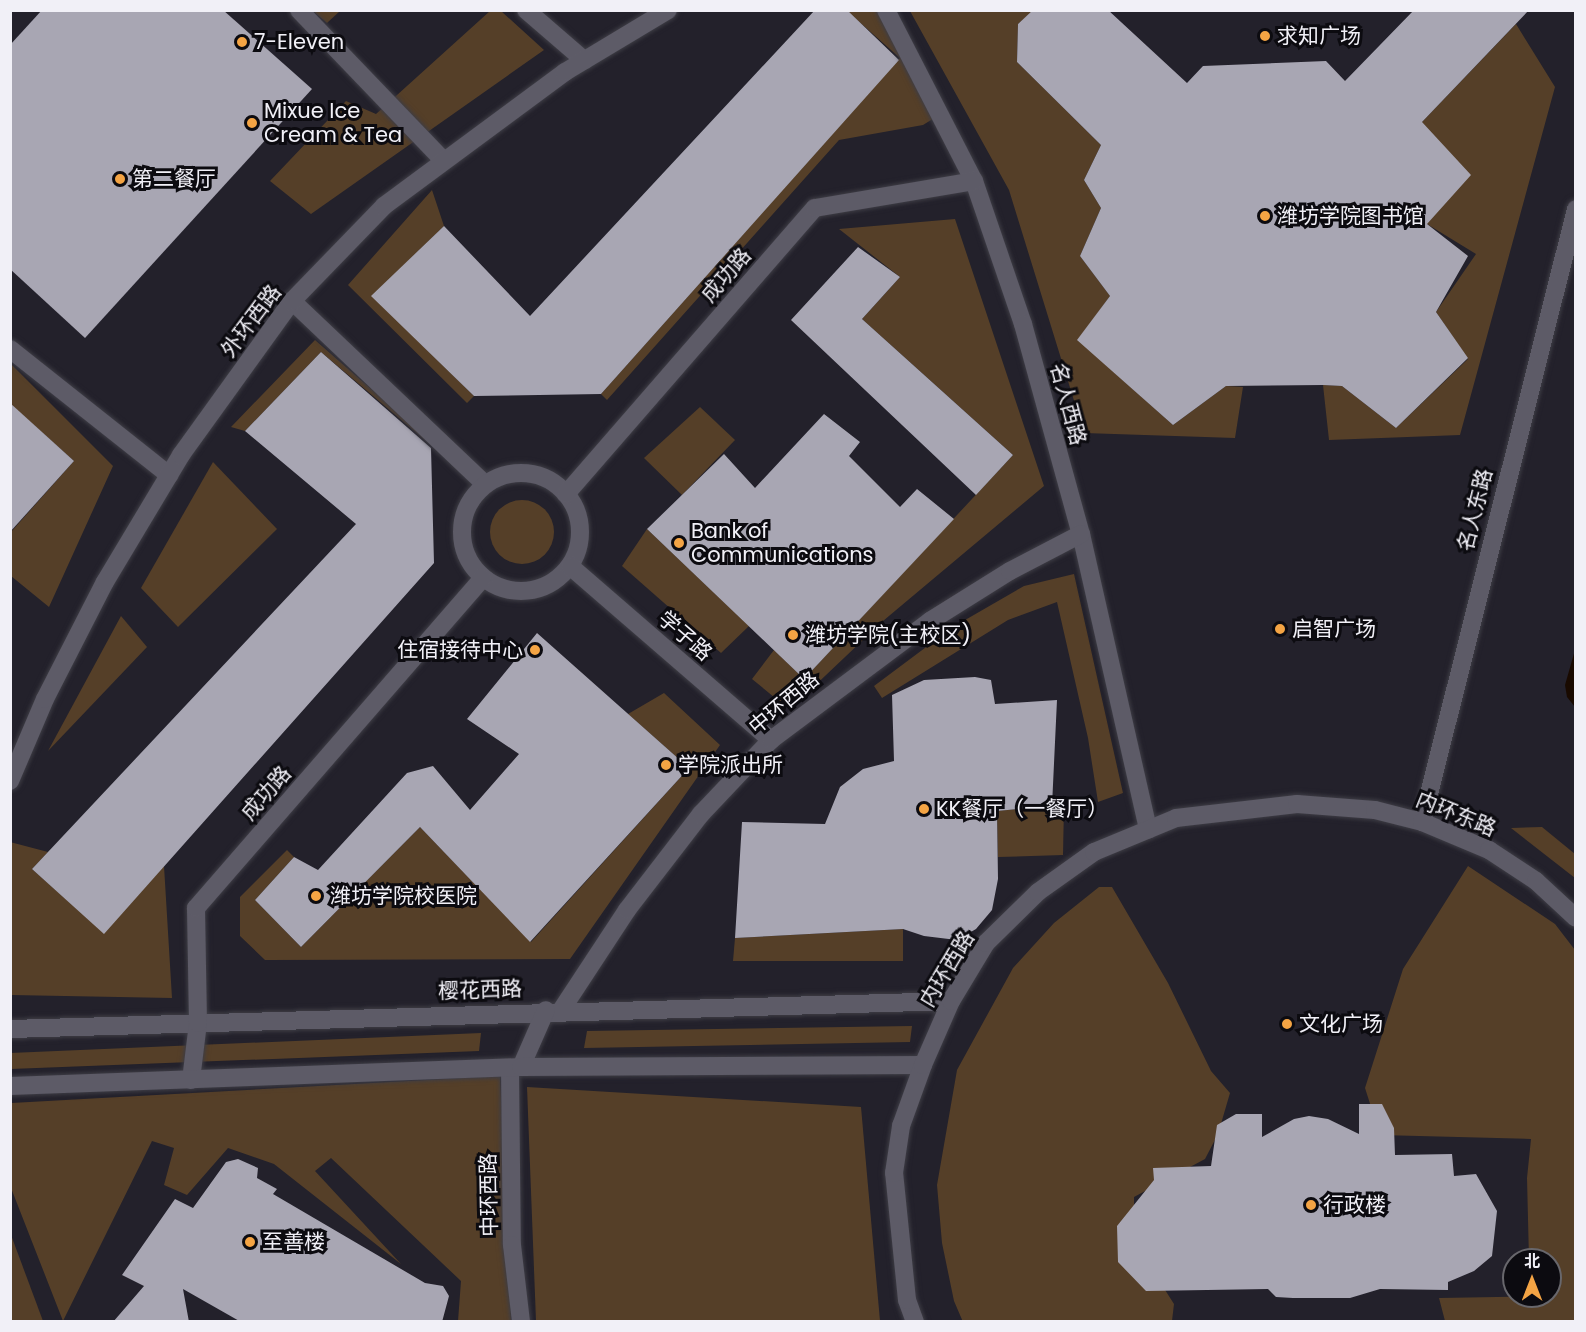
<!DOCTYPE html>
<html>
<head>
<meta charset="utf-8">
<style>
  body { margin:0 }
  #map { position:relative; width:1586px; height:1332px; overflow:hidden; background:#23212b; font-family:Poppins,"Noto Sans SC",sans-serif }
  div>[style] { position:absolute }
  .green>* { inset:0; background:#553f28 }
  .round { border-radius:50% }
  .water>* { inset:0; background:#190a00 }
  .building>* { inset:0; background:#a8a6b3 }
  .roads { filter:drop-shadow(0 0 2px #3e3d45) drop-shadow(0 0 2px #3e3d45) }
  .minor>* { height:18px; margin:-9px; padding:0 9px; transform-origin:9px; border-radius:9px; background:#5d5b67 }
  .minor>.ring { margin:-9px; padding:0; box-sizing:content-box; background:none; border:18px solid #5d5b67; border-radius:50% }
  .dots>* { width:16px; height:16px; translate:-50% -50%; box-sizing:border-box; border:3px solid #0c0b10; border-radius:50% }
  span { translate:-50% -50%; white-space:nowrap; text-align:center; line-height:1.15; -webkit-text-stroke:6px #0c0b10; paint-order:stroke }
  .poi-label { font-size:21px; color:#f1f0f7 }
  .left { translate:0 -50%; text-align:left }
  .right { translate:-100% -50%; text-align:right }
  .street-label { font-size:21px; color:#f1f0f7 }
  .frame { position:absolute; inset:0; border:12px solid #f1f0f7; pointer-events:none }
  .north { position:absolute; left:1502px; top:1248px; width:60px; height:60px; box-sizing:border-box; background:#0c0b10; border:2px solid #68676c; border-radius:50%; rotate:0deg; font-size:16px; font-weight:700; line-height:24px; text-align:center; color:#f1f0f7 }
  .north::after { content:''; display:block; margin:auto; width:21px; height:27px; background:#f4a444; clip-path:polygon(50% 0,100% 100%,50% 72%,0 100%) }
</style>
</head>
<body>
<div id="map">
  <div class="green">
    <div style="clip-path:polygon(313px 11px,340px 11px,327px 23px)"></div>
    <div style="clip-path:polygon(490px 11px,501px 11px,544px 50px,311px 214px,270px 181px,346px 101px,376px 114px)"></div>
    <div style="clip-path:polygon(847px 11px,882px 11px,936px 117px,923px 125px,839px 140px,607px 400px,601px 394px,900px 58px)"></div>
    <div style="clip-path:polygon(910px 11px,1033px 11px,1018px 24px,1017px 62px,1101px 145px,1084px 180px,1101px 208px,1080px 256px,1110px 296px,1078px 340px,1173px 425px,1226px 386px,1243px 387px,1235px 438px,1084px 433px,1009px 190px)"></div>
    <div style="clip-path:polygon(1516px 24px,1555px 87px,1460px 435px,1329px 440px,1323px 385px,1342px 386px,1396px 428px,1468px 359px,1436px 312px,1476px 254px,1427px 224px,1422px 122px)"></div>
    <div style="clip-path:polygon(432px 190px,444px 226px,372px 296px,474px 396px,467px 403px,348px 285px)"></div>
    <div style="clip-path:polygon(955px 219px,1044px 486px,883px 621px,806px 694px,796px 688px,780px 702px,752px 679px,774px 650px,804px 679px,1013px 455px,862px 319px,900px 277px,839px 229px)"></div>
    <div style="clip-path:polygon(315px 340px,433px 443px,431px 445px,321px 352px,245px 431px,231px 427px)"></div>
    <div style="clip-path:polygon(11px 364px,113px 466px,49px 607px,11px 576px,11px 532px,74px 461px,18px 411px,11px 419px)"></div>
    <div style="clip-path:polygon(700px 407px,735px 440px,682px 495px,644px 458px)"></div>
    <div style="clip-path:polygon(213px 462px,277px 529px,178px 627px,141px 588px)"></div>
    <div class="round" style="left:490px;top:500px;width:64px;height:64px"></div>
    <div style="clip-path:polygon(647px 529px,749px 626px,721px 653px,622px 566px)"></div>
    <div style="clip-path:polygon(1074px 574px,1123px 793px,1098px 802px,1088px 738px,1057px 602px,1008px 620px,882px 698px,874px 686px,953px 627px,1024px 586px)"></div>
    <div style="clip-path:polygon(121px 616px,147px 647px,48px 751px)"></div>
    <div style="clip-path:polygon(664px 693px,720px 745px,570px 959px,265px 960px,240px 936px,240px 897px,287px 850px,294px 857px,255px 900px,301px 947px,420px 827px,531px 942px,689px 768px,628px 714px)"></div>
    <div style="clip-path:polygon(1064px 805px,1063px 855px,998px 857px,997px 811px)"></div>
    <div style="clip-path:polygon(1542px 827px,1575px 854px,1575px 878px,1511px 828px)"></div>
    <div style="clip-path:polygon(10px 842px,48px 852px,32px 869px,104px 933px,164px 866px,172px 998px,11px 995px)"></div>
    <div style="clip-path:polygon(1468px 866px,1555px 924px,1575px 950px,1575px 1321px,1445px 1321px,1439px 1298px,1550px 1296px,1550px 1260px,1529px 1260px,1527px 1178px,1531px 1139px,1380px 1135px,1365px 1088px,1403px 969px)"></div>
    <div style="clip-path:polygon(1099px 887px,1112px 887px,1168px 983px,1211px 1071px,1230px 1093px,1218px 1134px,1205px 1159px,1134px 1197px,1134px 1241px,1174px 1304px,1172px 1321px,963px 1322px,954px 1301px,942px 1243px,937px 1185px,957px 1070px,1013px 968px,1054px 923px)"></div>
    <div style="clip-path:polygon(903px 929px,903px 961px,733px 961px,735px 938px)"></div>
    <div style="clip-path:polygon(912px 1026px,910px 1042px,584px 1048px,587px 1031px)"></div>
    <div style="clip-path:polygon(481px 1033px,479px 1051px,11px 1069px,10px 1053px)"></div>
    <div style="clip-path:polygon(500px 1076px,511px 1321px,458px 1321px,461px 1281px,331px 1158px,315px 1171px,401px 1264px,274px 1164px,228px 1148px,187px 1195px,164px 1185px,174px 1148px,152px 1141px,63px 1321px,11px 1188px,11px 1103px)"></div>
    <div style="clip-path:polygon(527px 1087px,861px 1107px,880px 1321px,536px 1321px)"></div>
    <div style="clip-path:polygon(11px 1235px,43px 1321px,11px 1321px)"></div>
  </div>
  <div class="water">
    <div style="clip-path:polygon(1575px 650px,1575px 707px,1567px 697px,1565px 685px)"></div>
  </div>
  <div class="building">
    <div style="clip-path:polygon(42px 10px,223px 10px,312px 89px,85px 338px,10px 269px,10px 45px)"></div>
    <div style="clip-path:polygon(815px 10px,847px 10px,899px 60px,601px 394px,474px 396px,371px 296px,444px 226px,530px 316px)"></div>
    <div style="clip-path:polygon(1033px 10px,1108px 10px,1187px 83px,1203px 66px,1326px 61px,1345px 81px,1414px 10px,1529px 10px,1422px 122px,1471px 175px,1427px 224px,1468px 256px,1436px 312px,1468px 358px,1396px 428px,1342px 386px,1323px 385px,1226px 386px,1173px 425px,1077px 340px,1110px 296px,1080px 256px,1101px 208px,1084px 180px,1101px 145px,1017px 62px,1018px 24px)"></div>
    <div style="clip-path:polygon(858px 247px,900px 277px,862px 319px,1013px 455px,976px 495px,791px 320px)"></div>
    <div style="clip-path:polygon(321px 352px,431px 448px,434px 563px,104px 934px,32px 869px,356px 524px,245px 431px)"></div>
    <div style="clip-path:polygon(10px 403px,74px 461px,10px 532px)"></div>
    <div style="clip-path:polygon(824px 414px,860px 442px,849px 456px,900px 507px,917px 489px,954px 519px,804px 679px,647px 529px,724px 454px,755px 488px)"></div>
    <div style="clip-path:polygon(537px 633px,689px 768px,530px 942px,420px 827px,301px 947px,255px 900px,294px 857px,318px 870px,407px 773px,433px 766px,470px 810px,519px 754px,467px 719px)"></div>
    <div style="clip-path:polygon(975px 677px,991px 680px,995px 704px,1057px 700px,1052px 806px,997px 811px,998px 879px,992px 910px,976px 929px,957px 940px,924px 936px,903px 929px,735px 938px,742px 822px,825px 824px,840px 787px,863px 769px,894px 761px,892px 695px,924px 680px)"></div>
    <div style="clip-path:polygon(1359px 1104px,1382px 1104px,1394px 1128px,1395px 1155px,1452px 1154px,1454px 1176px,1476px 1174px,1497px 1211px,1492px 1256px,1474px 1271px,1448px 1282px,1448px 1290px,1380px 1289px,1350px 1298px,1293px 1298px,1276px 1297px,1268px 1289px,1146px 1291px,1118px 1262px,1117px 1226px,1154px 1180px,1153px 1168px,1211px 1166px,1217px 1125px,1236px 1114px,1262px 1114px,1262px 1137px,1294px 1119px,1309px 1116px,1328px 1119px,1359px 1134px)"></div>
    <div style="clip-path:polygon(238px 1159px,258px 1168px,257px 1178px,277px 1189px,273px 1194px,425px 1283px,443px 1286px,449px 1296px,442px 1322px,241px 1322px,183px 1289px,189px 1322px,113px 1322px,144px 1286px,122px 1275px,175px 1199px,193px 1208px,226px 1162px)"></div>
  </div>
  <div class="roads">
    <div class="minor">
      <div style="left:299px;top:10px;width:209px;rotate:46.2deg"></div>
      <div style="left:526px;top:10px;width:77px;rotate:40.8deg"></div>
      <div style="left:886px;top:10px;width:192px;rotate:62.8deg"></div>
      <div style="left:974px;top:181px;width:151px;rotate:71.1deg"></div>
      <div style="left:1023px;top:324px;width:218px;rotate:74.6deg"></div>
      <div style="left:1081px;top:534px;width:303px;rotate:77.2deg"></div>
      <div style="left:292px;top:301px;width:265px;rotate:43.5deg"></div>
      <div style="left:10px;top:349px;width:203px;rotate:38.4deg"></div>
      <div class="ring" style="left:462px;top:473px;width:100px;height:100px"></div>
      <div style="left:566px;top:494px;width:379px;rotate:-49deg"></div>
      <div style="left:815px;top:208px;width:161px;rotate:-9.6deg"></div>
      <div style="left:570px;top:566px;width:266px;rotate:40.9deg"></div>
      <div style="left:10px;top:781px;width:89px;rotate:-66.9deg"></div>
      <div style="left:45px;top:699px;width:131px;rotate:-62.9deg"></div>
      <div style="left:105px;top:582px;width:148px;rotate:-59.1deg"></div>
      <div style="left:181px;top:455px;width:190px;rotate:-54.2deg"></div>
      <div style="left:292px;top:301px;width:132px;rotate:-45.9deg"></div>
      <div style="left:384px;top:206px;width:225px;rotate:-36.5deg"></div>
      <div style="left:565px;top:72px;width:120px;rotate:-31deg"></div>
      <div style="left:1422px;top:822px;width:632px;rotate:-75.9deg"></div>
      <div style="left:562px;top:1009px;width:118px;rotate:-56.7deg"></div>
      <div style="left:627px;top:910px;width:121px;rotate:-52.4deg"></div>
      <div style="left:701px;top:814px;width:102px;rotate:-46.6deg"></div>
      <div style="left:771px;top:740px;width:199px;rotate:-36.8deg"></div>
      <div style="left:930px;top:621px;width:94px;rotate:-32deg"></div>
      <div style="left:1010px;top:571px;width:80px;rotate:-27.5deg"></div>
      <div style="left:10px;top:1029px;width:941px;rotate:-1.7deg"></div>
      <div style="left:521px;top:1067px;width:62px;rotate:-66.3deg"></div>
      <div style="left:510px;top:1068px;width:177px;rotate:89.4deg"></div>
      <div style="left:512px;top:1245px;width:78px;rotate:83.3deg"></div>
      <div style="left:191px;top:1080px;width:57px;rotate:-83deg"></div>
      <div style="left:198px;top:1023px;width:115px;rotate:-91deg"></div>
      <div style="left:196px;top:908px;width:437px;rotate:-49deg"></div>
      <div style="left:10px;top:1086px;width:511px;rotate:-2.13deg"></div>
      <div style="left:521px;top:1067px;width:402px;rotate:-0.3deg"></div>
      <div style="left:915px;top:1322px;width:23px;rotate:-110deg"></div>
      <div style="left:907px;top:1300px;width:128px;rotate:-95.8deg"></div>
      <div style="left:894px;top:1173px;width:48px;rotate:-81.5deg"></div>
      <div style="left:901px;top:1126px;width:65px;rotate:-70.2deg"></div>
      <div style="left:923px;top:1065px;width:70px;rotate:-66.4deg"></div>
      <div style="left:951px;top:1001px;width:68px;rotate:-58.9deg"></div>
      <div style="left:986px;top:943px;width:73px;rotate:-44.4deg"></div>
      <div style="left:1038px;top:892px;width:69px;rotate:-35.5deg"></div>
      <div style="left:1094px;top:852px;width:89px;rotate:-22.5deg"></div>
      <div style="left:1176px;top:818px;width:122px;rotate:-6.6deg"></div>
      <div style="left:1297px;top:804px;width:78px;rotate:4.4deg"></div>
      <div style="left:1375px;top:810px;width:49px;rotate:14.3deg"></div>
      <div style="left:1422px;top:822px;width:73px;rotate:22.7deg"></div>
      <div style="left:1489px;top:850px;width:56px;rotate:33.4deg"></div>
      <div style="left:1536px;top:881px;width:54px;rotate:42.8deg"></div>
    </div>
  </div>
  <div class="dots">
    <div style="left:1265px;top:36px;background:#f4a444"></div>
    <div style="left:242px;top:42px;background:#f4a444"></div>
    <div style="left:252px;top:123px;background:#f4a444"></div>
    <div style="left:120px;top:179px;background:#f4a444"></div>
    <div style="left:1265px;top:216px;background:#f4a444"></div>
    <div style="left:679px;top:543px;background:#f4a444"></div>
    <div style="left:1280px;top:629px;background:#f4a444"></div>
    <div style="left:793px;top:635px;background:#f4a444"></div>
    <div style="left:535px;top:650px;background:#f4a444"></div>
    <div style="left:666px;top:765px;background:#f4a444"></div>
    <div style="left:924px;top:809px;background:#f4a444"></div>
    <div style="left:316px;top:896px;background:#f4a444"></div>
    <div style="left:1287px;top:1024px;background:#f4a444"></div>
    <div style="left:1311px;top:1205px;background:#f4a444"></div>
    <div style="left:250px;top:1242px;background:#f4a444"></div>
  </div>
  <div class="poi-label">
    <span class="left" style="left:1277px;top:36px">求知广场</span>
    <span class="left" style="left:254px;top:42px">7-Eleven</span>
    <span class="left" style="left:264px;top:123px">Mixue Ice<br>Cream &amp; Tea</span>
    <span class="left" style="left:132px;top:179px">第二餐厅</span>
    <span class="left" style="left:1277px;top:216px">潍坊学院图书馆</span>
    <span class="left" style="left:691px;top:543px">Bank of<br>Communications</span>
    <span class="left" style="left:1292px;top:629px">启智广场</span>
    <span class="left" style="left:805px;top:635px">潍坊学院(主校区)</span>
    <span class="right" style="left:523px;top:650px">住宿接待中心</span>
    <span class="left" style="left:678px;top:765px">学院派出所</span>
    <span class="left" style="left:936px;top:809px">KK餐厅（一餐厅）</span>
    <span class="left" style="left:330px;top:896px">潍坊学院校医院</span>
    <span class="left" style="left:1299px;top:1024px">文化广场</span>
    <span class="left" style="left:1323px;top:1205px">行政楼</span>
    <span class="left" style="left:262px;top:1242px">至善楼</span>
  </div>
  <div class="street-label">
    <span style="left:726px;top:275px;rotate:-49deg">成功路</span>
    <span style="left:251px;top:321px;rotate:-53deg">外环西路</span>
    <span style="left:1068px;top:404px;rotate:75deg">名人西路</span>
    <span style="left:1475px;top:510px;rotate:-76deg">名人东路</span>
    <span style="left:685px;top:636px;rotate:41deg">学子路</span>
    <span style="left:784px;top:703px;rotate:-40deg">中环西路</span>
    <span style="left:266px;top:793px;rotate:-49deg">成功路</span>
    <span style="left:1456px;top:814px;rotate:22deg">内环东路</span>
    <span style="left:947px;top:969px;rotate:-59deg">内环西路</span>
    <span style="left:480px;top:990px;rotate:-2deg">樱花西路</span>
    <span style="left:489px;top:1195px;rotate:-91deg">中环西路</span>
  </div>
  <div class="frame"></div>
  <div class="north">北</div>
</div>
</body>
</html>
